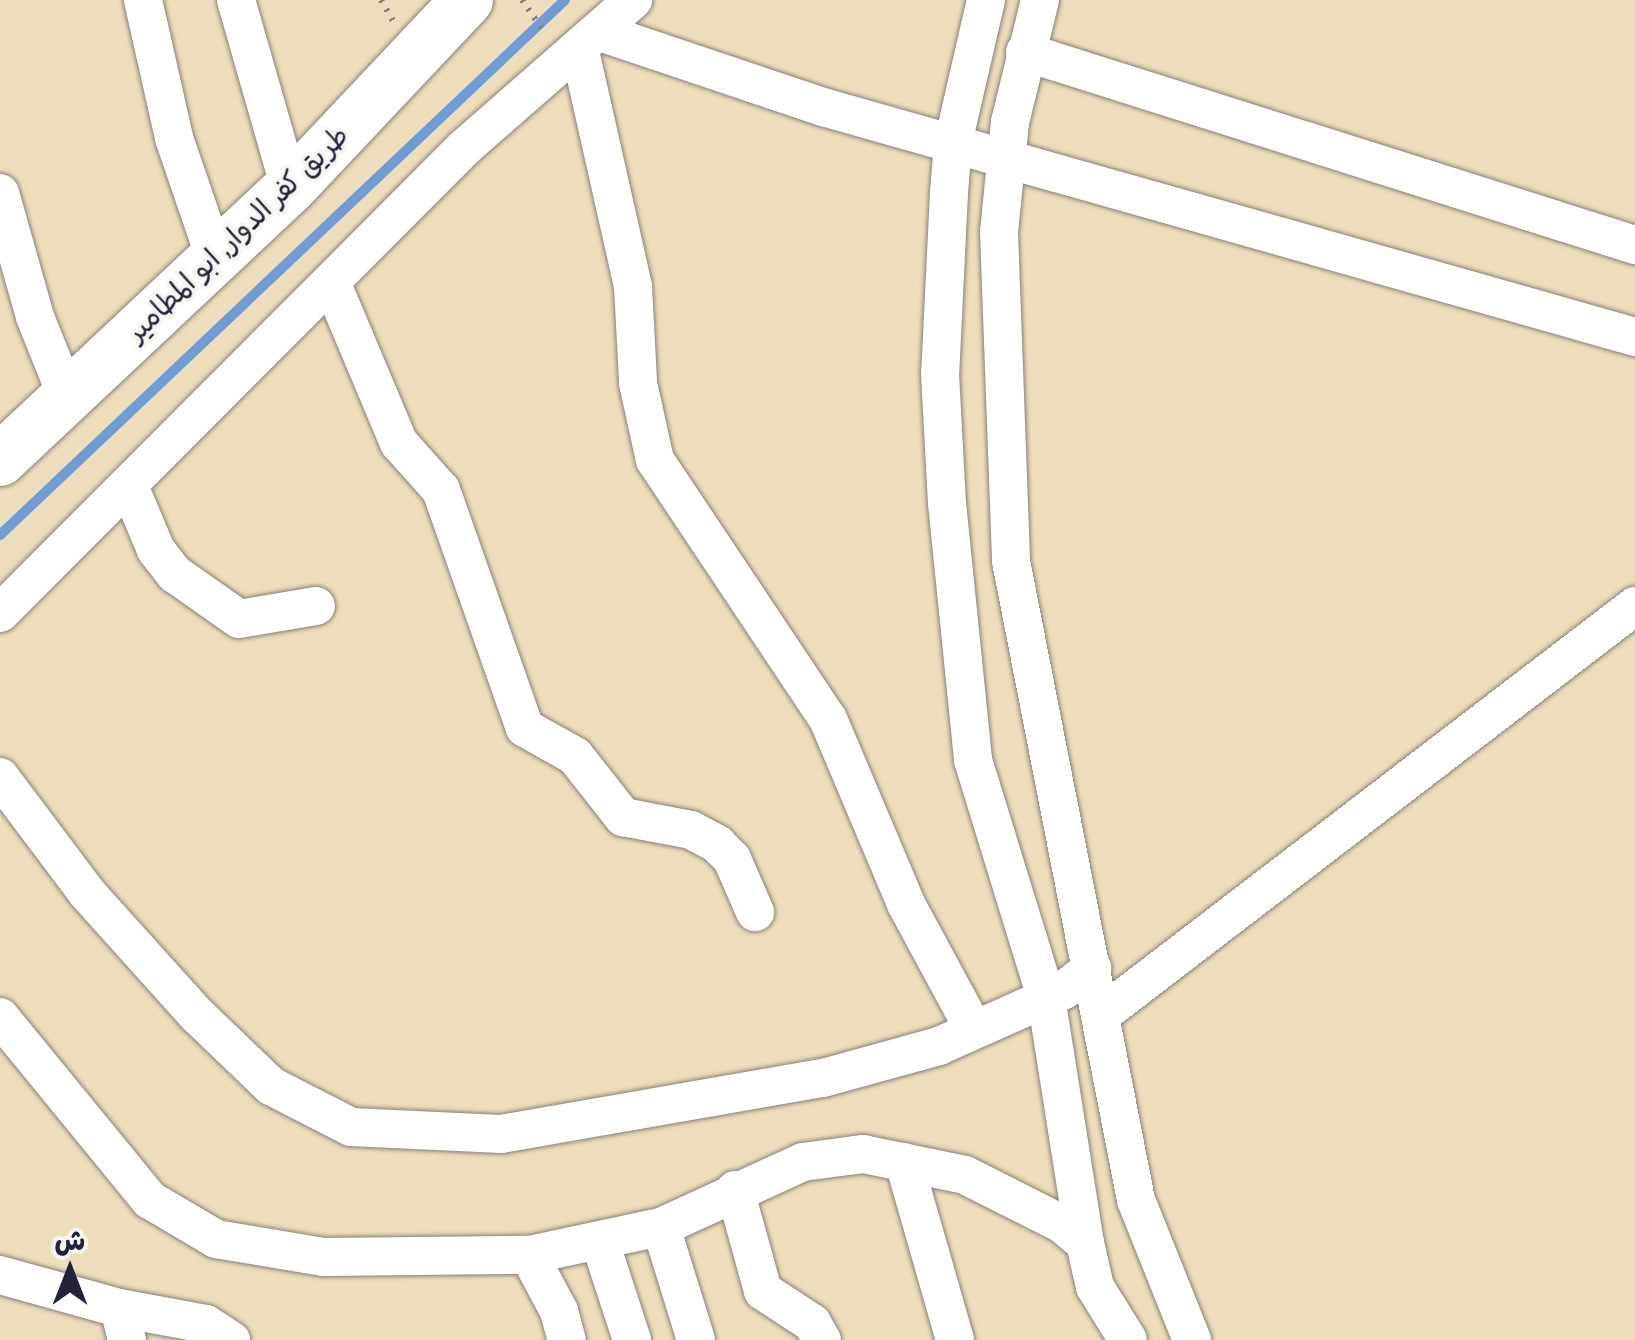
<!DOCTYPE html>
<html>
<head>
<meta charset="utf-8">
<style>
  body { margin:0 }
  #map { position:relative; width:1635px; height:1340px; overflow:hidden; background:#edddba; font-family:Delius,"Playpen Sans Arabic",sans-serif }
  div>[style] { position:absolute }
  .stream>* { height:10px; margin:-5px; padding:0 5px; transform-origin:5px; border-radius:5px; background:#6e9cd6 }
  .path>* { height:6px; margin-top:-3px; transform-origin:0; background:repeating-linear-gradient(90deg,#88807a 0 2.5px,transparent 0 10.5px) }
  .roads { filter:drop-shadow(0 0 2px #88807a) drop-shadow(0 0 2px #88807a) }
  .street>* { height:38px; margin:-19px; padding:0 19px; transform-origin:19px; border-radius:19px; background:#fff }
  .secondary>* { height:52px; margin:-26px; padding:0 26px; transform-origin:26px; border-radius:26px; background:#fff }
  span { translate:-50% -50%; white-space:nowrap; text-align:center; line-height:1.15; -webkit-text-stroke:8px #f6f6f2; paint-order:stroke }
  .street-label { font-size:28px; color:#22223b }
  .north { position:absolute; left:20px; top:1220px; width:100px; height:100px; -webkit-text-stroke:8px #f6f6f2; paint-order:stroke; rotate:0deg; font-size:28px; font-weight:700; line-height:40px; text-align:center; color:#22223b }
  .north::after { content:''; display:block; margin:auto; width:35px; height:45px; background:#22223b; clip-path:polygon(50% 0,100% 100%,50% 72%,0 100%) }
</style>
</head>
<body>
<div id="map">
  <div class="stream">
    <div style="left:0;top:535px;width:778px;rotate:-43.44deg"></div>
  </div>
  <div class="path">
    <div style="left:381px;top:0;width:24px;rotate:60deg"></div>
    <div style="left:522px;top:0;width:40px;rotate:55.1deg"></div>
  </div>
  <div class="roads">
    <div class="street">
      <div style="left:143px;top:0;width:141px;rotate:77.3deg"></div>
      <div style="left:174px;top:138px;width:127px;rotate:71.1deg"></div>
      <div style="left:236px;top:0;width:196px;rotate:74deg"></div>
      <div style="left:986px;top:0;width:147px;rotate:103deg"></div>
      <div style="left:953px;top:143px;width:50px;rotate:94.6deg"></div>
      <div style="left:949px;top:193px;width:181px;rotate:92.8deg"></div>
      <div style="left:940px;top:374px;width:129px;rotate:86.9deg"></div>
      <div style="left:947px;top:503px;width:258px;rotate:84.2deg"></div>
      <div style="left:973px;top:760px;width:248px;rotate:72.9deg"></div>
      <div style="left:1046px;top:997px;width:249px;rotate:81deg"></div>
      <div style="left:1040px;top:0;width:126px;rotate:103.8deg"></div>
      <div style="left:1010px;top:122px;width:111px;rotate:95.7deg"></div>
      <div style="left:999px;top:232px;width:329px;rotate:87.9deg"></div>
      <div style="left:1011px;top:561px;width:651px;rotate:78.93deg"></div>
      <div style="left:1136px;top:1200px;width:151px;rotate:68.2deg"></div>
      <div style="left:600px;top:32px;width:235px;rotate:18.6deg"></div>
      <div style="left:823px;top:107px;width:844px;rotate:15.81deg"></div>
      <div style="left:580px;top:51px;width:241px;rotate:77.3deg"></div>
      <div style="left:633px;top:286px;width:97px;rotate:87deg"></div>
      <div style="left:638px;top:383px;width:79px;rotate:77.6deg"></div>
      <div style="left:655px;top:460px;width:311px;rotate:56.3deg"></div>
      <div style="left:828px;top:719px;width:201px;rotate:67.1deg"></div>
      <div style="left:906px;top:904px;width:141px;rotate:61.6deg"></div>
      <div style="left:1025px;top:52px;width:640px;rotate:17.56deg"></div>
      <div style="left:0;top:193px;width:129px;rotate:74.2deg"></div>
      <div style="left:35px;top:317px;width:88px;rotate:68.1deg"></div>
      <div style="left:332px;top:284px;width:173px;rotate:67.2deg"></div>
      <div style="left:399px;top:443px;width:63px;rotate:48.2deg"></div>
      <div style="left:441px;top:490px;width:252px;rotate:70.6deg"></div>
      <div style="left:525px;top:728px;width:57px;rotate:29.2deg"></div>
      <div style="left:575px;top:756px;width:78px;rotate:51.8deg"></div>
      <div style="left:623px;top:817px;width:69px;rotate:10.8deg"></div>
      <div style="left:691px;top:830px;width:30px;rotate:28deg"></div>
      <div style="left:717px;top:844px;width:21px;rotate:45deg"></div>
      <div style="left:732px;top:859px;width:58px;rotate:66.5deg"></div>
      <div style="left:130px;top:488px;width:67px;rotate:67.2deg"></div>
      <div style="left:156px;top:550px;width:31px;rotate:52deg"></div>
      <div style="left:175px;top:574px;width:78px;rotate:35.1deg"></div>
      <div style="left:239px;top:619px;width:78px;rotate:-9.6deg"></div>
      <div style="left:0;top:613px;width:657px;rotate:-45.06deg"></div>
      <div style="left:464px;top:148px;width:225px;rotate:-41.2deg"></div>
      <div style="left:0;top:777px;width:145px;rotate:53.1deg"></div>
      <div style="left:87px;top:893px;width:164px;rotate:48deg"></div>
      <div style="left:197px;top:1015px;width:103px;rotate:43.8deg"></div>
      <div style="left:271px;top:1086px;width:90px;rotate:27.1deg"></div>
      <div style="left:351px;top:1127px;width:150px;rotate:2.7deg"></div>
      <div style="left:501px;top:1134px;width:327px;rotate:-9.9deg"></div>
      <div style="left:823px;top:1078px;width:120px;rotate:-15.4deg"></div>
      <div style="left:939px;top:1046px;width:137px;rotate:-24.1deg"></div>
      <div style="left:1064px;top:990px;width:36px;rotate:-38deg"></div>
      <div style="left:1101px;top:1015px;width:673px;rotate:-37.45deg"></div>
      <div style="left:0;top:1017px;width:237px;rotate:50.7deg"></div>
      <div style="left:150px;top:1200px;width:77px;rotate:30.6deg"></div>
      <div style="left:216px;top:1239px;width:109px;rotate:9.5deg"></div>
      <div style="left:324px;top:1257px;width:205px;rotate:-0.6deg"></div>
      <div style="left:529px;top:1255px;width:135px;rotate:-12deg"></div>
      <div style="left:661px;top:1227px;width:156px;rotate:-24.6deg"></div>
      <div style="left:803px;top:1162px;width:61px;rotate:-7.6deg"></div>
      <div style="left:863px;top:1154px;width:104px;rotate:11.6deg"></div>
      <div style="left:965px;top:1175px;width:109px;rotate:26.8deg"></div>
      <div style="left:1062px;top:1224px;width:30px;rotate:40deg"></div>
      <div style="left:1085px;top:1243px;width:45px;rotate:77.2deg"></div>
      <div style="left:1095px;top:1287px;width:62px;rotate:58.1deg"></div>
      <div style="left:904px;top:1162px;width:185px;rotate:74deg"></div>
      <div style="left:735px;top:1190px;width:105px;rotate:74.5deg"></div>
      <div style="left:763px;top:1291px;width:59px;rotate:33.1deg"></div>
      <div style="left:812px;top:1323px;width:20px;rotate:60deg"></div>
      <div style="left:661px;top:1227px;width:118px;rotate:72.8deg"></div>
      <div style="left:601px;top:1245px;width:100px;rotate:71.9deg"></div>
      <div style="left:529px;top:1255px;width:64px;rotate:61.8deg"></div>
      <div style="left:559px;top:1311px;width:30px;rotate:75deg"></div>
      <div style="left:0;top:1275px;width:123px;rotate:15.5deg"></div>
      <div style="left:119px;top:1308px;width:33px;rotate:76deg"></div>
      <div style="left:119px;top:1308px;width:88px;rotate:10.4deg"></div>
      <div style="left:206px;top:1324px;width:30px;rotate:33deg"></div>
    </div>
    <div class="secondary">
      <div style="left:0;top:460px;width:398px;rotate:-43.2deg"></div>
      <div style="left:290px;top:188px;width:258px;rotate:-46.7deg"></div>
    </div>
  </div>
  <div class="street-label">
    <span style="left:237px;top:233px;rotate:-44deg">طريق كفر الدوار, ابو المطامير</span>
  </div>
  <div class="north">ش</div>
</div>
</body>
</html>
